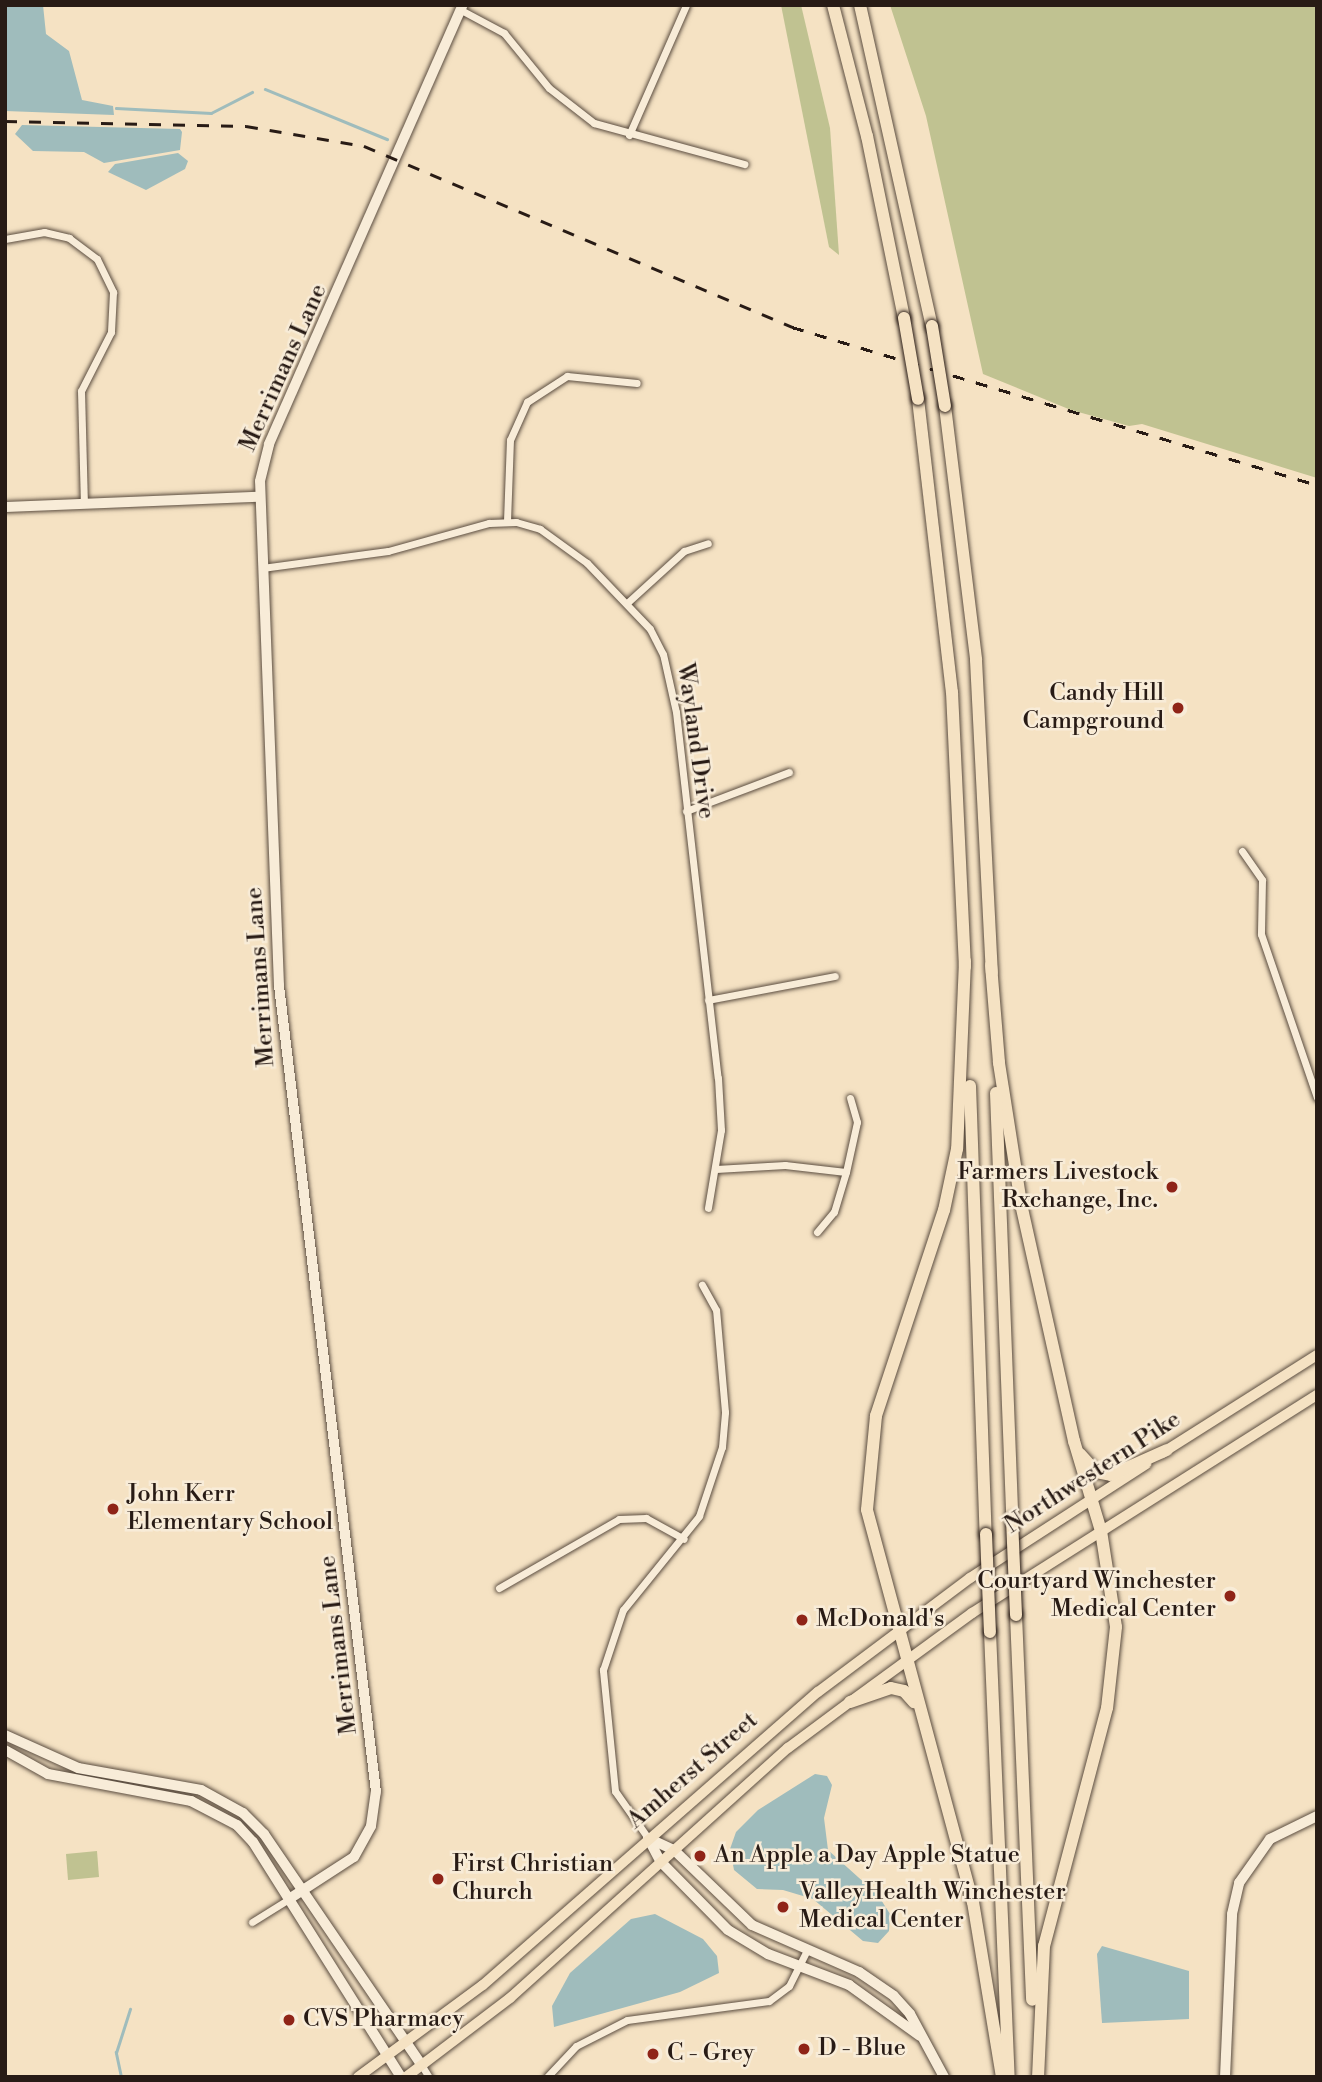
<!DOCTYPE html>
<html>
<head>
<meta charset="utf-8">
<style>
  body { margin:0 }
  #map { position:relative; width:1322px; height:2082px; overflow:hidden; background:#f5e2c3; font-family:"Libre Bodoni",serif }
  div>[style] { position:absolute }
  .green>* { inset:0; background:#c0c291 }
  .water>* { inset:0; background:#9fbcbc }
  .stream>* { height:2.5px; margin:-1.25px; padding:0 1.25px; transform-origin:1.25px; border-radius:1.25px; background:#9fbcbc }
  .roads { filter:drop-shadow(0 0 2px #5b4d40) drop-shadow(0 0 2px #5b4d40) }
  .street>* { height:7px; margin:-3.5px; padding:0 3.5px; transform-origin:3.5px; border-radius:3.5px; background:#f8ecd8 }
  .secondary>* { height:10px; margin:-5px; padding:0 5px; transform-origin:5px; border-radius:5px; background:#f8ecd8 }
  .primary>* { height:10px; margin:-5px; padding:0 5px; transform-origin:5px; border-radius:5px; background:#f5e2c3 }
  .highway>* { height:12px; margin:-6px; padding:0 6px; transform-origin:6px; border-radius:6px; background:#f5e2c3 }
  .rail>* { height:2.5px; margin-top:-1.25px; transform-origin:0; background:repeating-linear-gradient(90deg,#281b15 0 12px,transparent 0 24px) }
  .bridges { filter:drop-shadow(0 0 2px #281b15) drop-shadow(0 0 2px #281b15) }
  .highway-bridge>* { height:12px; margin:-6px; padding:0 6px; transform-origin:6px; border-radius:6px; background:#f5e2c3 }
  .dots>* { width:19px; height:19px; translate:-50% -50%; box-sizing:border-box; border:4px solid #f8ecd8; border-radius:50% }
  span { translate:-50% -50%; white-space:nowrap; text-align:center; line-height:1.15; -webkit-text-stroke:5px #f8ecd8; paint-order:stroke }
  .street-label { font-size:24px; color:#281b15 }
  .poi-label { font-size:24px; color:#281b15 }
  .right { translate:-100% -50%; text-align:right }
  .left { translate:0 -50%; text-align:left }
  .frame { position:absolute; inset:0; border:7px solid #281b15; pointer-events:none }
</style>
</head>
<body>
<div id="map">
  <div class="green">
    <div style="clip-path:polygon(781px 5px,801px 5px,830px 128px,839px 255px,829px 247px)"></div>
    <div style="clip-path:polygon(890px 5px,1317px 5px,1317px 478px,1142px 424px,1129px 426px,1071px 410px,983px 374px,926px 116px)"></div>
    <div style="clip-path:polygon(97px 1851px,99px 1877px,68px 1880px,66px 1854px)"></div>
  </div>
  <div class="water">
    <div style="clip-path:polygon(5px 5px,43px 5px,46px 34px,69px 51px,82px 100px,113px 106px,114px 115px,5px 111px)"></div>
    <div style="clip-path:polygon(22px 125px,180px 129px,182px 132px,180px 150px,104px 163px,84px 152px,33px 151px,15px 134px)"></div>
    <div style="clip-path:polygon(178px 153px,188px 161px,185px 169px,146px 190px,108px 172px,115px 164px)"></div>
    <div style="clip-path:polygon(815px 1774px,827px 1776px,832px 1785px,824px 1818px,828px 1850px,878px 1895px,890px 1914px,889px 1931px,878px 1943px,863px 1941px,813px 1899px,783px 1890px,757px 1889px,734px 1870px,730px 1849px,736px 1832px,758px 1810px)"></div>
    <div style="clip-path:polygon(655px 1914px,703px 1939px,717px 1956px,719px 1973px,680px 1992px,554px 2027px,552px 2006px,570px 1973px,631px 1919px)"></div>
    <div style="clip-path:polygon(1102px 1946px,1189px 1971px,1189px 2019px,1102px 2023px,1097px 1954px)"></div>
  </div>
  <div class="stream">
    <div style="left:265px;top:89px;width:132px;rotate:22.3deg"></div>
    <div style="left:116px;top:108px;width:95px;rotate:3deg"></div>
    <div style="left:211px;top:113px;width:46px;rotate:-27.1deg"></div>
    <div style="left:121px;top:2077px;width:25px;rotate:-102deg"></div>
    <div style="left:116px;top:2053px;width:46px;rotate:-72.3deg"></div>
  </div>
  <div class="roads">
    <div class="street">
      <div style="left:461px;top:10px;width:49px;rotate:28.1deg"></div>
      <div style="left:504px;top:33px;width:71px;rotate:50.7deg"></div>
      <div style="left:549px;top:88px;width:57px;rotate:37.9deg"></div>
      <div style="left:594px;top:123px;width:156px;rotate:15.3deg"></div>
      <div style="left:629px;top:135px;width:142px;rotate:-66.3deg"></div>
      <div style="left:5px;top:239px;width:40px;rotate:-10deg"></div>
      <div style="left:44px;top:232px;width:26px;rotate:13deg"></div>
      <div style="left:69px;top:238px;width:35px;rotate:37deg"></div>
      <div style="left:97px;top:259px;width:37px;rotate:64deg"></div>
      <div style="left:113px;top:292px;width:40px;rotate:92.9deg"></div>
      <div style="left:111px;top:332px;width:66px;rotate:117deg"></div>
      <div style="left:81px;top:391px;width:112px;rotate:88.5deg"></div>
      <div style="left:507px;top:521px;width:81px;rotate:-87.9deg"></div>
      <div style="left:510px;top:440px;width:42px;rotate:-65.9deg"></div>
      <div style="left:527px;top:402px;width:48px;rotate:-33deg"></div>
      <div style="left:567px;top:376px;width:70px;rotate:5.7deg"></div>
      <div style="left:262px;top:568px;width:127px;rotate:-7.7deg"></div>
      <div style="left:388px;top:551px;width:105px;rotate:-15.5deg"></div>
      <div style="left:489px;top:523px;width:27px;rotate:-2deg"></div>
      <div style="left:516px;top:522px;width:25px;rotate:16deg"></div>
      <div style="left:540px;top:529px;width:58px;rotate:35.9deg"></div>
      <div style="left:587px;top:563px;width:91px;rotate:46.3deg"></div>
      <div style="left:650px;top:629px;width:28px;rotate:63deg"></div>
      <div style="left:663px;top:654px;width:59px;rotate:77.4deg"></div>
      <div style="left:676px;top:712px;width:368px;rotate:83.5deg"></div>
      <div style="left:718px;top:1078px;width:52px;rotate:86.7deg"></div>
      <div style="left:721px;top:1130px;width:79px;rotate:99.5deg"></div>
      <div style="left:627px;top:603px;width:77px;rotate:-42.4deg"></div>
      <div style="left:684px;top:551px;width:25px;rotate:-18deg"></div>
      <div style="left:686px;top:811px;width:110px;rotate:-20.7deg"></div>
      <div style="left:1242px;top:851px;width:35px;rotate:55deg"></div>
      <div style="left:1262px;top:880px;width:54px;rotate:91.1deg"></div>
      <div style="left:1261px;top:934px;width:173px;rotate:71.1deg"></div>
      <div style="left:708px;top:1000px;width:129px;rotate:-10.7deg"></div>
      <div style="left:716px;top:1169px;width:69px;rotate:-3.3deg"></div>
      <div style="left:785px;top:1165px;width:61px;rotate:6.5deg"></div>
      <div style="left:817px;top:1232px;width:26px;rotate:-50deg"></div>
      <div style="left:834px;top:1212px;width:42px;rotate:-73.3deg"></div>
      <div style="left:846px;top:1172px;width:51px;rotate:-77.6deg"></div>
      <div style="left:857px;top:1122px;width:25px;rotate:-106deg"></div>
      <div style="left:499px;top:1588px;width:138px;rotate:-29.9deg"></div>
      <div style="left:619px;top:1519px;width:27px;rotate:-2deg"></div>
      <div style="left:646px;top:1518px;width:43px;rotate:28.9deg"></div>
      <div style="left:648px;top:1838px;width:57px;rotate:-125.1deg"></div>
      <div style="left:615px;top:1791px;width:122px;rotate:-95.7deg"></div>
      <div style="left:603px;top:1670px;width:63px;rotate:-71.6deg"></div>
      <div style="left:623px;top:1610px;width:121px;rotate:-51deg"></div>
      <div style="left:699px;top:1516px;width:73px;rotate:-71.6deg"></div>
      <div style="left:722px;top:1447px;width:35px;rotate:-85deg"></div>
      <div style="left:725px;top:1412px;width:102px;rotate:-95deg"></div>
      <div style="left:716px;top:1310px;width:29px;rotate:-119deg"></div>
      <div style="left:252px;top:1922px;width:44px;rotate:-31.9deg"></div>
      <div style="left:422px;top:2066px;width:13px;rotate:58deg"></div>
      <div style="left:547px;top:2077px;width:42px;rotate:-46.9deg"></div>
      <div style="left:576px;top:2046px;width:57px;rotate:-27deg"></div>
      <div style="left:627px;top:2020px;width:143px;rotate:-7.6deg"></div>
      <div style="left:769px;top:2001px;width:25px;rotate:-37deg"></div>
      <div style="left:789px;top:1986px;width:40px;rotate:-63.4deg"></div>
    </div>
    <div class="secondary">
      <div style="left:5px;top:507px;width:254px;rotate:-2.3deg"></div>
      <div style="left:5px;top:1735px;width:80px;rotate:24.3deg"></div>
      <div style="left:78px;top:1768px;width:125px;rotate:10.1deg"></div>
      <div style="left:201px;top:1790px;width:48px;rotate:28.7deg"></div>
      <div style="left:243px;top:1813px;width:30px;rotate:45deg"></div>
      <div style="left:264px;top:1834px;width:281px;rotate:55.7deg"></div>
      <div style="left:5px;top:1750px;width:49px;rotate:29.2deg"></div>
      <div style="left:48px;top:1774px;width:146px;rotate:10.7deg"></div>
      <div style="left:191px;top:1801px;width:52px;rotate:27.6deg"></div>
      <div style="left:237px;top:1825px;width:23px;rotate:47deg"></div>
      <div style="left:253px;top:1842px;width:278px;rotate:57.8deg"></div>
      <div style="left:648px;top:1838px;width:29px;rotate:25deg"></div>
      <div style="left:674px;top:1850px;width:108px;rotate:43.9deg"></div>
      <div style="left:752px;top:1925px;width:117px;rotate:23.7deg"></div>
      <div style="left:859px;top:1972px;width:42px;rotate:34.4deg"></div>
      <div style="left:894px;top:1996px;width:24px;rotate:48deg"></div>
      <div style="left:910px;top:2014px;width:72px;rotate:61.6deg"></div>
      <div style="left:648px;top:1838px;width:27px;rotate:62deg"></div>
      <div style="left:661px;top:1862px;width:95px;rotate:45.4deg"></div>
      <div style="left:728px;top:1930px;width:47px;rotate:31deg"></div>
      <div style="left:768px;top:1954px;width:87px;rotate:20.9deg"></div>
      <div style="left:849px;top:1985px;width:87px;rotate:35.7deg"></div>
      <div style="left:289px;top:1899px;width:77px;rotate:-32.9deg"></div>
      <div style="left:354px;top:1857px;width:35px;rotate:-61deg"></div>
      <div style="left:371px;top:1826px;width:34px;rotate:-82deg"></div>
      <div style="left:376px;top:1792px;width:812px;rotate:-96.86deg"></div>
      <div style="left:279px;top:986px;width:505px;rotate:-92.15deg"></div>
      <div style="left:260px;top:481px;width:38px;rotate:-76deg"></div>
      <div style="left:269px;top:444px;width:480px;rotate:-66.2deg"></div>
      <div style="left:1225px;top:2077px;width:163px;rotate:-87.5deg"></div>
      <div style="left:1232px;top:1914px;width:32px;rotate:-77deg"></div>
      <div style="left:1239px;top:1883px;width:54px;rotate:-54.8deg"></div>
      <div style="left:1270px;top:1839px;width:52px;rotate:-26.1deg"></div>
    </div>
    <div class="primary">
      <div style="left:1162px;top:1453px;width:183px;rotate:-32.3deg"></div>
      <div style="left:358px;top:2077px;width:155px;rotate:-36.4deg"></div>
      <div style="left:483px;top:1985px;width:445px;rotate:-41.2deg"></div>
      <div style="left:818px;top:1692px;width:190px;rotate:-36.9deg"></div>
      <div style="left:970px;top:1578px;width:210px;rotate:-32.9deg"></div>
      <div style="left:406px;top:2077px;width:131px;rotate:-37.2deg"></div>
      <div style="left:510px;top:1998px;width:374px;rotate:-42deg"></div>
      <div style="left:788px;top:1748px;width:77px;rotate:-36.6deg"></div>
      <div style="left:850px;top:1702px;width:151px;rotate:-36.1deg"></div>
      <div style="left:972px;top:1613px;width:408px;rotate:-32.3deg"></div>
    </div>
    <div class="highway">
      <div style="left:833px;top:5px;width:135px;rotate:75.5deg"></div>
      <div style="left:867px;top:136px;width:186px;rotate:78.5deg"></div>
      <div style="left:860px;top:5px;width:329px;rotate:77.4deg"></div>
      <div style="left:918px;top:399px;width:295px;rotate:83.4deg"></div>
      <div style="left:952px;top:692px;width:275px;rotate:87.3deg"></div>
      <div style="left:945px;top:406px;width:256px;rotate:83deg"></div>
      <div style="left:976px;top:660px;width:313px;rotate:87.1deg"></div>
      <div style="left:965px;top:961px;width:188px;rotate:92.4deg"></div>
      <div style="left:957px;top:1149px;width:62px;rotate:102deg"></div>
      <div style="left:944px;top:1210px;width:217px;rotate:108.3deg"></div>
      <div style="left:876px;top:1416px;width:94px;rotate:95.5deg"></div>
      <div style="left:867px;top:1510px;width:406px;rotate:74.9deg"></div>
      <div style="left:973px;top:1902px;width:177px;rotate:80.6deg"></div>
      <div style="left:991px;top:965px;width:98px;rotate:85.3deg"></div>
      <div style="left:999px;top:1063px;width:143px;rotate:81.1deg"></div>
      <div style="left:1021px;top:1204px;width:243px;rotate:77.4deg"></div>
      <div style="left:1074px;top:1441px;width:94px;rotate:73.3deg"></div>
      <div style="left:1101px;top:1531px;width:97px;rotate:81.1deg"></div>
      <div style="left:1116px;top:1627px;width:81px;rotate:96.3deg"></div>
      <div style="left:1107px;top:1708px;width:246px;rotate:104.8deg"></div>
      <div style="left:1044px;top:1946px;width:131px;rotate:92.6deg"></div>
      <div style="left:970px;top:1086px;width:448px;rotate:88deg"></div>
      <div style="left:996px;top:1093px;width:426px;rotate:87.8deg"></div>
      <div style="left:1080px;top:1454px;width:24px;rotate:48deg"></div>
      <div style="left:1096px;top:1472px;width:15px;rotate:11deg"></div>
      <div style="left:1111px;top:1475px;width:61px;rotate:-24.1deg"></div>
      <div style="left:1016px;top:1615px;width:385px;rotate:87.6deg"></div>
      <div style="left:990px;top:1632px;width:445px;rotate:87.6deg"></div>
      <div style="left:850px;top:1702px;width:43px;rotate:-18.9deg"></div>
      <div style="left:891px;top:1688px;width:13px;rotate:13deg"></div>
      <div style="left:904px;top:1691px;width:15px;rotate:48deg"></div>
    </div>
  </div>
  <div class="rail">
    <div style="left:5px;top:121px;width:241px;rotate:1.2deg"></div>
    <div style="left:246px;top:126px;width:120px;rotate:9.6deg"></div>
    <div style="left:364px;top:146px;width:465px;rotate:22.9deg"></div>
    <div style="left:792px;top:327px;width:548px;rotate:16.75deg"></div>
  </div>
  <div class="bridges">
    <div class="highway-bridge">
      <div style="left:904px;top:318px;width:82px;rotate:80.2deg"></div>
      <div style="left:932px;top:326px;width:81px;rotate:80.8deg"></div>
      <div style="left:1012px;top:1519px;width:96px;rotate:87.6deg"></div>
      <div style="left:986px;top:1534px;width:98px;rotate:87.7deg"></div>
    </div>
  </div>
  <div class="dots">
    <div style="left:1178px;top:708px;background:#8f2418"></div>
    <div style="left:1172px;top:1187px;background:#8f2418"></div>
    <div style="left:113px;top:1509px;background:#8f2418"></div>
    <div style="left:1230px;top:1596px;background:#8f2418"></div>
    <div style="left:802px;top:1620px;background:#8f2418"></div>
    <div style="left:700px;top:1856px;background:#8f2418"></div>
    <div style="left:438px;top:1879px;background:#8f2418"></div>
    <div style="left:783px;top:1907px;background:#8f2418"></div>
    <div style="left:289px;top:2020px;background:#8f2418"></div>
    <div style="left:804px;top:2049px;background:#8f2418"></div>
    <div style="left:653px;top:2054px;background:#8f2418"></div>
  </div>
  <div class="street-label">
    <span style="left:284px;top:368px;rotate:-66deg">Merrimans Lane</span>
    <span style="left:695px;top:741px;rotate:82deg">Wayland Drive</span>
    <span style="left:261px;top:977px;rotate:-94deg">Merrimans Lane</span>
    <span style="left:1093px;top:1473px;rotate:-33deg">Northwestern Pike</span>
    <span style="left:339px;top:1645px;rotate:-97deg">Merrimans Lane</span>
    <span style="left:693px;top:1771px;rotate:-41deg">Amherst Street</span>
  </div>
  <div class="poi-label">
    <span class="right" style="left:1164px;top:708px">Candy Hill<br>Campground</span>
    <span class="right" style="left:1158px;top:1187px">Farmers Livestock<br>Rxchange, Inc.</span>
    <span class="left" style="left:127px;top:1509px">John Kerr<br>Elementary School</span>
    <span class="right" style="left:1216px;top:1596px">Courtyard Winchester<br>Medical Center</span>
    <span class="left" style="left:816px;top:1620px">McDonald's</span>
    <span class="left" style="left:714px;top:1856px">An Apple a Day Apple Statue</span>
    <span class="left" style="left:452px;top:1879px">First Christian<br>Church</span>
    <span class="left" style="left:799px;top:1907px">ValleyHealth Winchester<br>Medical Center</span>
    <span class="left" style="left:303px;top:2020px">CVS Pharmacy</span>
    <span class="left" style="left:818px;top:2049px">D - Blue</span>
    <span class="left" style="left:667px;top:2054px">C - Grey</span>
  </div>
  <div class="frame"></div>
</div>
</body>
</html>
